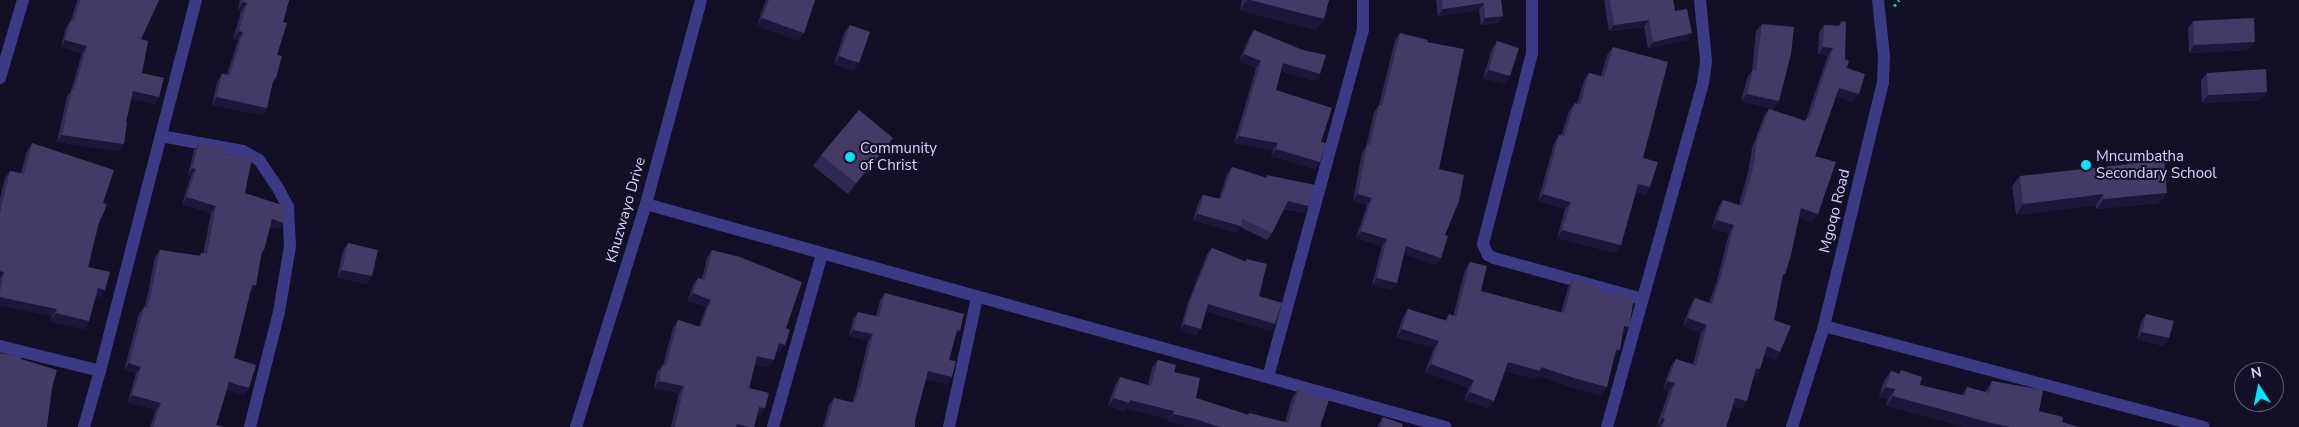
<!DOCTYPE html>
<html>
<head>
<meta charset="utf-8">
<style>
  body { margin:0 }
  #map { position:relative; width:2299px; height:427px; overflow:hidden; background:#130f26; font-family:"Nunito Sans",sans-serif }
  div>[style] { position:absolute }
  .path>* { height:3px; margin-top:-1.5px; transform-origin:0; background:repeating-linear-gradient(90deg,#2fb8b0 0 2.5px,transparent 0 6.5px) }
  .minor>* { height:12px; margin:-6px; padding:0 6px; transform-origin:6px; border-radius:6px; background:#3d3a85 }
  .wall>* { inset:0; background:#312854 }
  .shaded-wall>* { inset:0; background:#1d163a }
  .building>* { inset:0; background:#433a66 }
  .dots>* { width:14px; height:14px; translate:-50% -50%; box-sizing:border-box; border:2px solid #130f26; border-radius:50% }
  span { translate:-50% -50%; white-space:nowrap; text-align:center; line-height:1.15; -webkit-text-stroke:4px #130f26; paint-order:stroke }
  .poi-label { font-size:15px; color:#d9d4ff }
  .left { translate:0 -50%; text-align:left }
  .street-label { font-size:15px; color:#d9d4ff }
  .north { position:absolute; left:2234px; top:362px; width:50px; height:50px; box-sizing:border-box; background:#130f26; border:1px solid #625e7d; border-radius:50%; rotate:349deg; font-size:14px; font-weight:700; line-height:20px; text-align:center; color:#d9d4ff }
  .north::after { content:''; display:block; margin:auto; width:18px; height:22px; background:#00e5ff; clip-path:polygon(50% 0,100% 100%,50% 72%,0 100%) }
</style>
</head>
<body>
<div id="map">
  <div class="path">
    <div style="left:1894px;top:6px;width:8px;rotate:-50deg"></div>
  </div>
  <div class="minor">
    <div style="left:1532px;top:0;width:53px;rotate:90deg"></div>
    <div style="left:1532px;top:53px;width:197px;rotate:104.4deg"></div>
    <div style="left:1483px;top:244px;width:12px;rotate:66deg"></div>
    <div style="left:1488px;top:255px;width:7px;rotate:27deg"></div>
    <div style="left:1494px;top:258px;width:154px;rotate:15.5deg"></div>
    <div style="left:0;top:78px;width:81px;rotate:-73.6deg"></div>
    <div style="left:161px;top:136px;width:83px;rotate:10.4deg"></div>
    <div style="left:243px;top:151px;width:18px;rotate:29deg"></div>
    <div style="left:259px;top:160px;width:36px;rotate:56deg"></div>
    <div style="left:279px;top:190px;width:19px;rotate:62deg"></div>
    <div style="left:288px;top:207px;width:39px;rotate:87deg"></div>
    <div style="left:290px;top:246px;width:67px;rotate:99.5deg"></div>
    <div style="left:279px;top:312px;width:119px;rotate:104.2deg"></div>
    <div style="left:646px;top:204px;width:830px;rotate:15.58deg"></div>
    <div style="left:1824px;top:326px;width:393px;rotate:14.9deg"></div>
    <div style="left:0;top:346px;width:103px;rotate:14deg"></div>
    <div style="left:1268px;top:377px;width:360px;rotate:-74.7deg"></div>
    <div style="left:1363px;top:30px;width:30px;rotate:-90deg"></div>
    <div style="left:84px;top:427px;width:58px;rotate:-74.1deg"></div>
    <div style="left:100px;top:371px;width:383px;rotate:-75.5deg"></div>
    <div style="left:576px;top:427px;width:234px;rotate:-72.6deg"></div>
    <div style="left:646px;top:204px;width:211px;rotate:-74.9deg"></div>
    <div style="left:773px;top:427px;width:180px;rotate:-74.2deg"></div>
    <div style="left:949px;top:427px;width:132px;rotate:-77.8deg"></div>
    <div style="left:1607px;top:427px;width:357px;rotate:-74.4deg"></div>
    <div style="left:1703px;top:83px;width:22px;rotate:-82deg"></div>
    <div style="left:1706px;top:61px;width:61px;rotate:-95.6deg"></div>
    <div style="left:1792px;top:427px;width:106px;rotate:-72.4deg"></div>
    <div style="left:1824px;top:326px;width:250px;rotate:-76.4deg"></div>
    <div style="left:1883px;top:83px;width:27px;rotate:-88deg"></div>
    <div style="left:1884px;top:56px;width:56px;rotate:-96.1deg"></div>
  </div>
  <div class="wall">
    <div style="clip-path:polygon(77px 0,159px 0,141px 39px,142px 73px,159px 97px,154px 104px,131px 98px,126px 122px,124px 144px,119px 151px,57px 142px,67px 96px,71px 91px,82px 53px,61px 47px,66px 27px,71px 20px)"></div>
    <div style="clip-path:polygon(240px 0,289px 0,283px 22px,277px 55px,276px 78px,272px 83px,267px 108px,262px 115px,212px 105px,217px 82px,222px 74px,227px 75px,238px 40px,233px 39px,241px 11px,238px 10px)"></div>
    <div style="clip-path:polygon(766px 0,815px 0,804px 33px,798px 40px,757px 26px)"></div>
    <div style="clip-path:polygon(1242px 0,1329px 0,1316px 30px,1240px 10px)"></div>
    <div style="clip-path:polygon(1436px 0,1501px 0,1503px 16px,1498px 23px,1481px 25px,1479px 10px,1438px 16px)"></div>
    <div style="clip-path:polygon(1604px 0,1673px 0,1675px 11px,1688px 40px,1648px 48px,1644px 27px,1609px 31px)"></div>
    <div style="clip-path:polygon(1842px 21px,1845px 59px,1853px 102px,1836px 96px,1815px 156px,1812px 222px,1799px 217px,1782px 279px,1774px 320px,1780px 352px,1775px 360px,1764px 355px,1760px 369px,1755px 377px,1753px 376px,1742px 409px,1733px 406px,1726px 427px,1660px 427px,1660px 426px,1657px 425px,1669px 391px,1663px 389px,1671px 366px,1676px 359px,1693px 364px,1701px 333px,1683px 326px,1690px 306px,1695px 298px,1709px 303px,1717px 280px,1729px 233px,1712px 228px,1718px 208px,1723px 200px,1739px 205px,1748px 172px,1752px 148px,1764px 116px,1769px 109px,1805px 121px,1806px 119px,1828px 55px,1818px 55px,1819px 33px,1824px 25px,1838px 26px)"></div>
    <div style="clip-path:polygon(2193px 21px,2249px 50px,2189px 53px,2188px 28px)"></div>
    <div style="clip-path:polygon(1762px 24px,1773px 109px,1741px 101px,1747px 78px,1752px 71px,1756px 31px)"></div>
    <div style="clip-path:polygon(850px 25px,854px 71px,834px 64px,844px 33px)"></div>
    <div style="clip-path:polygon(1254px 30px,1315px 81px,1281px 71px,1276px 90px,1321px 142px,1320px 162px,1315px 169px,1271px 156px,1273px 150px,1234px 143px,1256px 68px,1239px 61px,1249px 38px)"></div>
    <div style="clip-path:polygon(1400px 33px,1427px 42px,1445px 235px,1441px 258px,1436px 265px,1404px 254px,1397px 283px,1392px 290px,1372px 285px,1382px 246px,1356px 238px,1367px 205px,1353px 201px,1362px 152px,1366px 147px,1374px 112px,1379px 105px,1395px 40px)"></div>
    <div style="clip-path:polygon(1497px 41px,1505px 84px,1483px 78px,1492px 49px)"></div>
    <div style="clip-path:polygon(1613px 47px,1643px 158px,1650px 187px,1645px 195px,1636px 192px,1621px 245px,1615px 253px,1557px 238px,1565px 209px,1538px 201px,1554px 143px,1559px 135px,1561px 136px,1569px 111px,1575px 103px,1577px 104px,1584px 80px,1589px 73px,1601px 76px,1607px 55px)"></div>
    <div style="clip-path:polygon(2207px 73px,2261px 100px,2202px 103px,2201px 80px)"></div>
    <div style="clip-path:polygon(32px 143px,103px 203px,102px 217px,99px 223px,88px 267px,105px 290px,100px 297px,96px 296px,89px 321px,84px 329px,50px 321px,52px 316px,0 305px,0 198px,5px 178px,10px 171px,21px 173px,27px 151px)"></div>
    <div style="clip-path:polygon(199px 143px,225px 154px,245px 193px,278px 229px,270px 227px,264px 250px,261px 255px,256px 285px,251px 292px,250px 292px,234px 358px,244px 395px,227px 389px,216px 425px,224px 427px,150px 427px,156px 410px,128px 402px,136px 373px,124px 370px,139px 314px,144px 307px,145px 307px,155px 257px,160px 250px,199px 256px,201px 253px,203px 254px,211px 213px,182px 204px,191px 176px,188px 175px,194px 150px)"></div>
    <div style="clip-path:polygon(886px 149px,848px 194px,813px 166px,821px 155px)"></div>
    <div style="clip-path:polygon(1232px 167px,1266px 178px,1267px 175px,1309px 206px,1304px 213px,1284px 209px,1272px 233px,1267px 240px,1240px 227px,1236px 233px,1193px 220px,1199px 201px,1203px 195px,1219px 199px,1227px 174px)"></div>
    <div style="clip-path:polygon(2020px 176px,2159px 203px,2096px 209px,2096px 205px,2016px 215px,2012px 186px)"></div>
    <div style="clip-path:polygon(348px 243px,367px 284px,337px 277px,343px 251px)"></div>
    <div style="clip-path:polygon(1212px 248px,1245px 261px,1247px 259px,1271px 331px,1206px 311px,1196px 335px,1180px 330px,1187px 305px,1207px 254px)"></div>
    <div style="clip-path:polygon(712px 250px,786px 328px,785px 345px,779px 352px,777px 351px,769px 367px,755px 364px,749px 388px,765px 408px,760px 416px,757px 415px,754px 427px,671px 427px,679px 393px,654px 388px,657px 372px,663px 365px,673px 328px,678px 320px,699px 327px,706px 307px,688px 301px,693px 285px,698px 278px,702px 279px,707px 258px)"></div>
    <div style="clip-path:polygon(1470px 262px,1481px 291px,1561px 313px,1568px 287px,1573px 279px,1600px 292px,1623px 335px,1622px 335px,1614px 358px,1607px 387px,1601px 395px,1568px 386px,1537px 375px,1535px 379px,1505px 371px,1494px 401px,1488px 408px,1464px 400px,1469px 388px,1425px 372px,1434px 348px,1396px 337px,1403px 317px,1408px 309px,1445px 320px,1449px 314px,1453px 316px,1465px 270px)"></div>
    <div style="clip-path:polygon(885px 293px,955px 338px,949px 360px,948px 384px,926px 379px,915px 420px,915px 427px,823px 427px,829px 405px,834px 398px,852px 402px,856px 391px,868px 341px,849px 336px,853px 319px,858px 312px,876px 316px,880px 300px)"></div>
    <div style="clip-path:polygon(2146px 314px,2164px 346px,2137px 339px,2141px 322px)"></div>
    <div style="clip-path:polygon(1158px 360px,1174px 372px,1196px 398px,1248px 415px,1249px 413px,1285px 422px,1292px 398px,1298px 390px,1320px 427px,1168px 422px,1169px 419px,1126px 408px,1124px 411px,1108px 406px,1115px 385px,1120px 377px,1148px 385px,1152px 368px)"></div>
    <div style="clip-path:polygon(1901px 370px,1920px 385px,1962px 395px,1967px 387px,1985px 392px,1992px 381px,2043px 390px,1886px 406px,1888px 399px,1879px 396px,1884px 381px,1891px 371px,1899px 374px)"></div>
    <div style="clip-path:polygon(1383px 417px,1402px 427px,1377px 427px)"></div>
  </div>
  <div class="shaded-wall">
    <div style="clip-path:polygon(1247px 0,1251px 0,1324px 19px,1316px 30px,1240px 10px)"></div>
    <div style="clip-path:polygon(243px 2px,247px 3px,241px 11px,238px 10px)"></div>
    <div style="clip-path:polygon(1484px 3px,1479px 10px,1438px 16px,1443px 9px)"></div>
    <div style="clip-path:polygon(1503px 16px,1498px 23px,1481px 25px,1485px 18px)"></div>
    <div style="clip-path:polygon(762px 18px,804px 33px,798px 40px,757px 26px)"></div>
    <div style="clip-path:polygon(1649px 20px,1644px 27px,1609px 31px,1614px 25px)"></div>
    <div style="clip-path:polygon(239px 31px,243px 32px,238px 40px,233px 39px)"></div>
    <div style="clip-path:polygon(1692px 33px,1688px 40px,1648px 48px,1653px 42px)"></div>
    <div style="clip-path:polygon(65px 40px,87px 46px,82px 53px,61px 47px)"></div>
    <div style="clip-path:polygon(2255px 42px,2249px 50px,2189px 53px,2194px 45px)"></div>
    <div style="clip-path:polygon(1823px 47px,1833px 48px,1828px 55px,1818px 55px)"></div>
    <div style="clip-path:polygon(1244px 54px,1261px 61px,1256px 68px,1239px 61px)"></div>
    <div style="clip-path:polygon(839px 56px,859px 63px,854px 71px,834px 64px)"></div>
    <div style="clip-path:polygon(1283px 63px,1320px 74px,1315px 81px,1278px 70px)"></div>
    <div style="clip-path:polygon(1489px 70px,1510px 76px,1505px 84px,1483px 78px)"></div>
    <div style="clip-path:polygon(1839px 88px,1859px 94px,1853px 102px,1834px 96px)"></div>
    <div style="clip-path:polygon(133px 91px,159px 97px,154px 104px,128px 98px)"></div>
    <div style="clip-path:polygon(2267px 92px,2261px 100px,2202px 103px,2208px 95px)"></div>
    <div style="clip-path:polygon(1747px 94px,1779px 101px,1773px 109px,1741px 101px)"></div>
    <div style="clip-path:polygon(217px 97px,267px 108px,262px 115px,212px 105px)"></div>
    <div style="clip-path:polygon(62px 135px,124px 144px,119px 151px,57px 142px)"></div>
    <div style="clip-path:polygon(1239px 136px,1278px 143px,1273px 150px,1234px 143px)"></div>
    <div style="clip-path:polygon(893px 138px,886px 149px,848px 194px,856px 183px)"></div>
    <div style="clip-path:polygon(1276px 149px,1320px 162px,1315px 169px,1271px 156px)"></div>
    <div style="clip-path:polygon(192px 168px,196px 169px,191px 176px,188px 175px)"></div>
    <div style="clip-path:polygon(1638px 184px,1650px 187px,1645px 195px,1633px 191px)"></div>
    <div style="clip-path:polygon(2167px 193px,2159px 203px,2096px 209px,2104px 199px)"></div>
    <div style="clip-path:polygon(1358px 194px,1372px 198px,1367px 205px,1353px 201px)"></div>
    <div style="clip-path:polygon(1543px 194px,1571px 202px,1565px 209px,1538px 201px)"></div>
    <div style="clip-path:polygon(2103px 194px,2096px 205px,2016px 215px,2023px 204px)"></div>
    <div style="clip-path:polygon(187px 197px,216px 206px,211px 213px,182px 204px)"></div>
    <div style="clip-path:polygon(1288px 201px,1309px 206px,1304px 213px,1283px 208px)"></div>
    <div style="clip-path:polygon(1801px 208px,1818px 214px,1812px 222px,1796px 216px)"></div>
    <div style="clip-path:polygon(1198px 214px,1241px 226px,1236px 233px,1193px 220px)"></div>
    <div style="clip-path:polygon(272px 219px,283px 223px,278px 229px,267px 226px)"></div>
    <div style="clip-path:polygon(1717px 220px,1734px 225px,1729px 233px,1712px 228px)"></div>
    <div style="clip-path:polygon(1562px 230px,1621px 245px,1615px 253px,1557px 238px)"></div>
    <div style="clip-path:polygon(1361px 231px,1387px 239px,1382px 246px,1356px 238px)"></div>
    <div style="clip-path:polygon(1406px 246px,1441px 258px,1436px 265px,1401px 253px)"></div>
    <div style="clip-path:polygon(342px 270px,372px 276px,367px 284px,337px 277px)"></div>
    <div style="clip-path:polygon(0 271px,4px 272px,0 278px)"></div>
    <div style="clip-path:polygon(1377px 278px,1397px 283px,1392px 290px,1372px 285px)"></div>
    <div style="clip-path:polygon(252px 285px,256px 285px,251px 292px,247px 292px)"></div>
    <div style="clip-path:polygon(98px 288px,105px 290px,100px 297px,92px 296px)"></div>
    <div style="clip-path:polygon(693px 293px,711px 300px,706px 307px,688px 301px)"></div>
    <div style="clip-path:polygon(0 297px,57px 309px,52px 316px,0 305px)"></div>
    <div style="clip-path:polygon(1208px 304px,1275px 324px,1271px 331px,1204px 310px)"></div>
    <div style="clip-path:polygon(56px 313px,89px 321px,84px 329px,50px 321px)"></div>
    <div style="clip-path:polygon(1688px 318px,1707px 325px,1701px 333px,1683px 326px)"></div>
    <div style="clip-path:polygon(1184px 324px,1201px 329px,1196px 335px,1180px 330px)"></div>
    <div style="clip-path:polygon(1624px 326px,1629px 327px,1623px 335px,1618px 334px)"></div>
    <div style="clip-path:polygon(1402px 329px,1439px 341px,1434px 348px,1396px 337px)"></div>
    <div style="clip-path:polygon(853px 330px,873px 334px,868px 341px,849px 336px)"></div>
    <div style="clip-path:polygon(957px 330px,960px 331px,955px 338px)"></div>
    <div style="clip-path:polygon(2142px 332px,2169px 338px,2164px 346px,2137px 339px)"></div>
    <div style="clip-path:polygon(779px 343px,785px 345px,779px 352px,774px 350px)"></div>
    <div style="clip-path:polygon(1767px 346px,1780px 352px,1775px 360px,1761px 354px)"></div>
    <div style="clip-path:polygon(1616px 350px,1620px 350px,1614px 358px)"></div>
    <div style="clip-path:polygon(757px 356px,774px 360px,769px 367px,752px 363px)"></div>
    <div style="clip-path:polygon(1508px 362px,1541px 367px,1607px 387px,1601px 395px,1568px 386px,1537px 375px,1535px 379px,1502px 370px)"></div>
    <div style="clip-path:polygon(129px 363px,141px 367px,136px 373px,124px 370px)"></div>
    <div style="clip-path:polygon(1431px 364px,1474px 380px,1469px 388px,1425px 372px)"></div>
    <div style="clip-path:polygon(1756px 368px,1760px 369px,1755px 377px,1750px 376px)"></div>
    <div style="clip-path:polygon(928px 371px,952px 377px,948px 384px,923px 378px)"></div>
    <div style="clip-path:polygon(659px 381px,684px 386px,679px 393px,654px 388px)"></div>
    <div style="clip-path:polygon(1668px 381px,1675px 383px,1669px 391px,1663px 389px)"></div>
    <div style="clip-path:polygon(229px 382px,249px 388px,244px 395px,224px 389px)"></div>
    <div style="clip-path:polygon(1886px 387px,1895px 389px,1888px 399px,1879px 396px)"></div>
    <div style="clip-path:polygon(1470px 392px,1494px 401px,1488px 408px,1464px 400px)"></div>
    <div style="clip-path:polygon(132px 395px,161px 403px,156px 410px,128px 402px)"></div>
    <div style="clip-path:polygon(1893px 396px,2010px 427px,1964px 427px,1886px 406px)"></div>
    <div style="clip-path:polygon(1114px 398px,1130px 400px,1174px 411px,1169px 419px,1126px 408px,1124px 411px,1108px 406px)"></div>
    <div style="clip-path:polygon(1735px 398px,1747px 401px,1742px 409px,1730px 406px)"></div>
    <div style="clip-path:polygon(759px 407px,765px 408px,760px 416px,754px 414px)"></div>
    <div style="clip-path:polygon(1173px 414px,1196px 419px,1219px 427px,1190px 427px,1168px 422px)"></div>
    <div style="clip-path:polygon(1663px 418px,1665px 419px,1660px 426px,1657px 425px)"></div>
    <div style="clip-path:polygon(737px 424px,749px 427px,735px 427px)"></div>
  </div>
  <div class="building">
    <div style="clip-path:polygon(80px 0,159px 0,141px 39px,148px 41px,142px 73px,164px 78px,159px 97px,133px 91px,126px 122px,127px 122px,124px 144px,62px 135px,72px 89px,74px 90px,87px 46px,65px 40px,71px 20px,74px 21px)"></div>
    <div style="clip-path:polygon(244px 0,289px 0,283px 22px,287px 23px,277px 55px,282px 56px,276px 78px,274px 77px,267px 108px,217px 97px,222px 74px,230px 75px,243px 32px,239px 31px,247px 3px,243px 2px)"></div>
    <div style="clip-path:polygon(769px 0,815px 0,804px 33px,762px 18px)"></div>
    <div style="clip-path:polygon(1251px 0,1329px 0,1324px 19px)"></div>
    <div style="clip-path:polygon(1442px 0,1501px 0,1503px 16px,1485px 18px,1484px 3px,1443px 9px)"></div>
    <div style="clip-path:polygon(1610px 0,1673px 0,1675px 11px,1687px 9px,1692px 33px,1653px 42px,1649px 20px,1614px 25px)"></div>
    <div style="clip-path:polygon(2254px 18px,2255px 42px,2194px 45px,2193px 21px)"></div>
    <div style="clip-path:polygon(1842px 21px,1846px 22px,1845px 59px,1849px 61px,1847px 68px,1865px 74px,1859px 94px,1839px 88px,1815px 156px,1836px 162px,1818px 214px,1801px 208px,1791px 255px,1785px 274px,1783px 274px,1774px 320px,1791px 326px,1780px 352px,1767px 346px,1760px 369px,1756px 368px,1747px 401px,1735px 398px,1726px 427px,1662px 427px,1665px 419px,1663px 418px,1675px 383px,1668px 381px,1676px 359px,1696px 366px,1707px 325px,1688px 318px,1695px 298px,1712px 304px,1722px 272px,1734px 225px,1717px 220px,1723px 200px,1742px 206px,1754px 165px,1757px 140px,1769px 109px,1806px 121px,1807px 118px,1809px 119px,1833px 48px,1823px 47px,1824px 25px,1840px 26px)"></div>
    <div style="clip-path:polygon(1762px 24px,1794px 27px,1791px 54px,1779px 101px,1747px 94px,1753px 70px,1756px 71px)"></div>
    <div style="clip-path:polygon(850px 25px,870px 32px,859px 63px,839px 56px)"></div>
    <div style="clip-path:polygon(1254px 30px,1303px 50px,1326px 55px,1320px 74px,1283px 63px,1276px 90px,1332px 108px,1321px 142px,1326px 143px,1320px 162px,1276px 149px,1278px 143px,1239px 136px,1261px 61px,1244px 54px)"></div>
    <div style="clip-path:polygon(1400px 33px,1428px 40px,1427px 42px,1464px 49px,1439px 169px,1464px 175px,1459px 201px,1445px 235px,1448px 236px,1441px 258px,1406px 246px,1397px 283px,1377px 278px,1387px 239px,1361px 231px,1372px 198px,1358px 194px,1367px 145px,1370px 145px,1379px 105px,1382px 106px)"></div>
    <div style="clip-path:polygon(1497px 41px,1519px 48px,1510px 76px,1489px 70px)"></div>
    <div style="clip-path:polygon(1613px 47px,1668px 62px,1643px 158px,1658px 162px,1650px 187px,1638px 184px,1621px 245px,1562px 230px,1571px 202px,1543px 194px,1559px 135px,1564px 136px,1575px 103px,1580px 105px,1589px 73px,1604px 77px)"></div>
    <div style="clip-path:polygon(2266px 69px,2267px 92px,2208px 95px,2207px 73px)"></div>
    <div style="clip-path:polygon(859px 110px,893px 138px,856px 183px,821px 155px)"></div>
    <div style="clip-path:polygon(32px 143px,114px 170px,103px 203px,107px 204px,102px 217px,100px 217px,88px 267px,110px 272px,105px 290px,98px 288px,89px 321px,56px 313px,57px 309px,0 297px,0 292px,4px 272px,0 271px,0 213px,10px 171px,24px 174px)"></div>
    <div style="clip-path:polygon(199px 143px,226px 148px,225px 154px,252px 158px,245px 193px,285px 206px,285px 215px,283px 223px,272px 219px,264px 250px,262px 250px,256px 285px,252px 285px,234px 358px,256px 365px,249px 388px,229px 382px,216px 425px,224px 427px,153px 427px,161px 403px,132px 395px,141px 367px,129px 363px,144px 307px,148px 308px,160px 250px,201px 256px,201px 253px,207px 254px,216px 206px,187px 197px,196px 169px,192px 168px)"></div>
    <div style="clip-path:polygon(2164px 160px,2167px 193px,2104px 199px,2103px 194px,2023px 204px,2020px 176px)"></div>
    <div style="clip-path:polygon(1232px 167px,1267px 178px,1267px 175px,1315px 185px,1309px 206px,1288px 201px,1272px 233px,1242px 219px,1241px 226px,1198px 214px,1203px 195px,1221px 199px)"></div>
    <div style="clip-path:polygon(348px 243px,378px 250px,372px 276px,342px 270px)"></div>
    <div style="clip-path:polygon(1212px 248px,1246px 262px,1247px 259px,1267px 264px,1259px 296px,1282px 303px,1275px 324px,1208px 304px,1201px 329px,1184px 324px,1191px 298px)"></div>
    <div style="clip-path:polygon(712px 250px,740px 257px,802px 282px,786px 328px,790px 330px,785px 345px,779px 343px,774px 360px,757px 356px,749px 388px,769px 393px,765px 408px,759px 407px,754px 427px,749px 427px,737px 424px,736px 427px,675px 427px,684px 386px,659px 381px,662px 365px,666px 366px,678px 320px,701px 327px,711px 300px,693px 293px,698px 278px,705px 280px)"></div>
    <div style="clip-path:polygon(1470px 262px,1487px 266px,1481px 291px,1564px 313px,1573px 279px,1602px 287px,1600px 292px,1634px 298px,1629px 327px,1624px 326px,1620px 350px,1616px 350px,1607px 387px,1574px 378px,1541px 367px,1540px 371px,1508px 362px,1494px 401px,1470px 392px,1474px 380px,1431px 364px,1439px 341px,1402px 329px,1408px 309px,1447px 321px,1449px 314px,1456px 317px)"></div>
    <div style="clip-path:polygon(885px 293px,964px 314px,960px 331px,957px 330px,949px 360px,956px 361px,952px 377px,928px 371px,915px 420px,915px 427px,826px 427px,834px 398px,854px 403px,861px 384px,873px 334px,853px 330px,858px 312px,879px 317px)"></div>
    <div style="clip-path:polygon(2146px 314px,2174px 321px,2169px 338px,2142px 332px)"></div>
    <div style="clip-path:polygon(0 353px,22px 357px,21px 359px,57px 370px,52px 388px,47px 427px,0 427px)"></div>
    <div style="clip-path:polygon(1158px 360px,1176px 365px,1174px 372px,1200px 378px,1196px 398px,1249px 415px,1249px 413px,1288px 423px,1298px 390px,1329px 400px,1320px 427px,1219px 427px,1196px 419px,1173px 414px,1174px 411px,1130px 400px,1129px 403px,1114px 398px,1120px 377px,1151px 386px)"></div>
    <div style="clip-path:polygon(1901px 370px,1922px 377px,1920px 385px,1965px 396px,1967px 387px,1989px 393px,1992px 381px,2043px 390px,2039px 411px,2063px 417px,2062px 422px,2079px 427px,2010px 427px,1991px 423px,1893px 396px,1895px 389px,1886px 387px,1891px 371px,1900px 374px)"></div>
    <div style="clip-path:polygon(1383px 417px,1403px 424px,1402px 427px,1380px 427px)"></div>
  </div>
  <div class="dots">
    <div style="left:850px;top:157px;background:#00e5ff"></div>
    <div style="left:2086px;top:165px;background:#00e5ff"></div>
  </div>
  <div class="poi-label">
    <span class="left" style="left:860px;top:157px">Community<br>of Christ</span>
    <span class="left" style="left:2096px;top:165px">Mncumbatha<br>Secondary School</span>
  </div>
  <div class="street-label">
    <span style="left:626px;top:210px;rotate:-74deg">Khuzwayo Drive</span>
    <span style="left:1835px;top:211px;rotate:-76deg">Mgoqo Road</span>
  </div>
  <div class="north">N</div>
</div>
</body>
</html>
